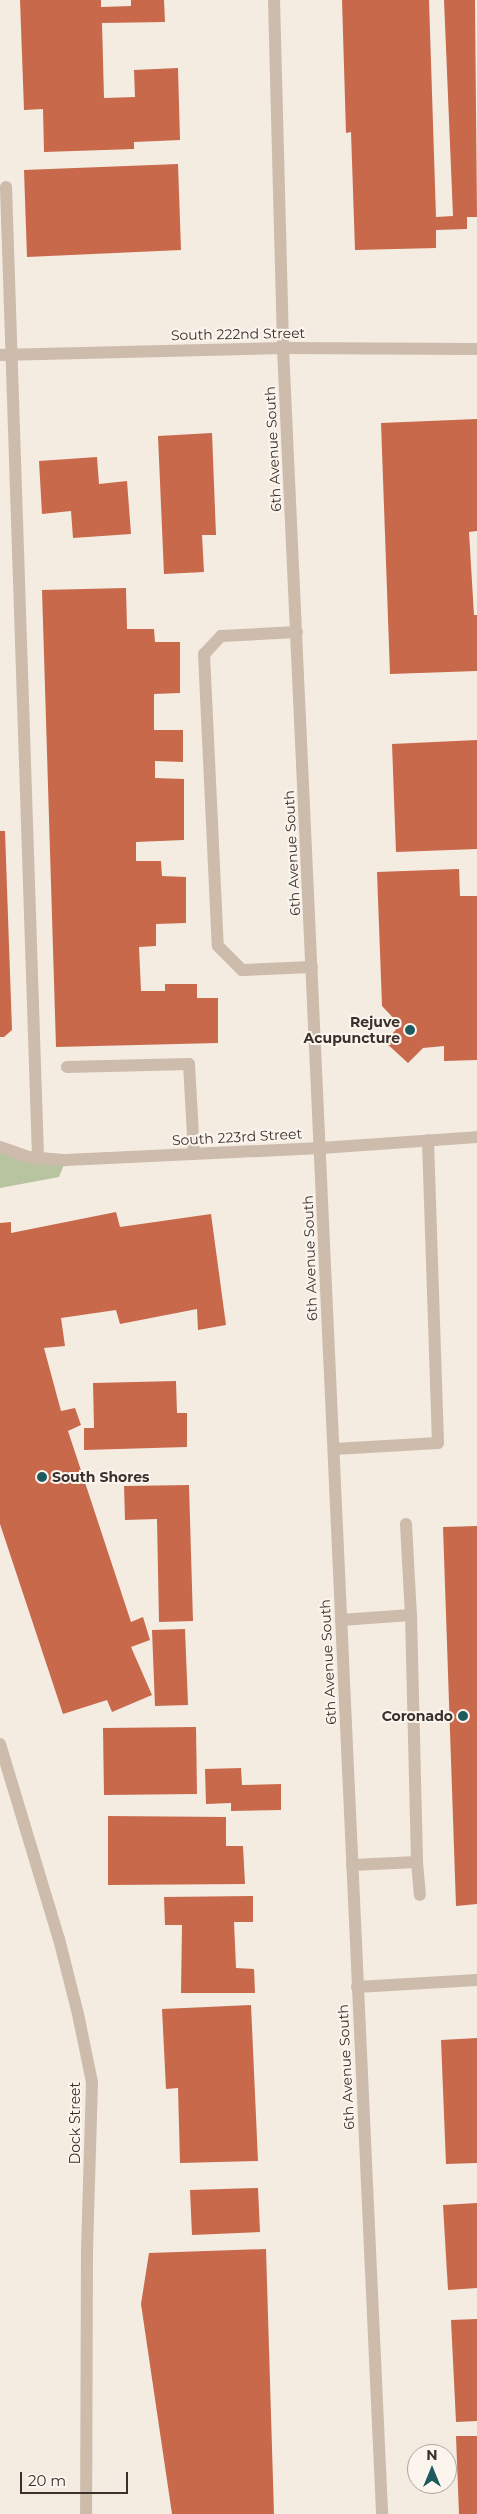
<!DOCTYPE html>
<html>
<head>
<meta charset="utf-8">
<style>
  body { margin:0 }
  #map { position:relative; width:477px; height:2514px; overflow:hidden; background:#f4ebe1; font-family:Montserrat,sans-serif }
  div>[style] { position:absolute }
  .green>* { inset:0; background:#b8c4a0 }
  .building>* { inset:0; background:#c8694b }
  .service>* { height:12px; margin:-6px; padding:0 6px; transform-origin:6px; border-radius:6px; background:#cdbbac }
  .minor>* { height:12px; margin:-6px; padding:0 6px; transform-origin:6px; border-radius:6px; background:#cdbbac }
  .dots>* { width:14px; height:14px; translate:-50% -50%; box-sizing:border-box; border:2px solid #fbf5ee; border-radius:50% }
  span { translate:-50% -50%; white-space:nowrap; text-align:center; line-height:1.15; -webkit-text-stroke:4px #fbf5ee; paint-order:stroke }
  .street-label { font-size:14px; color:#3b302b }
  .poi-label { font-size:14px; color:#3b302b; font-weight:700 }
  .right { translate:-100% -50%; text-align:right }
  .left { translate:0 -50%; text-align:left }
  .north { position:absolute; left:407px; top:2444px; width:50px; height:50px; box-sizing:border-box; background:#fbf5ee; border:1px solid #aea6a0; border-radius:50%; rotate:0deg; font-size:14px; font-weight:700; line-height:20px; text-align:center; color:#3b302b }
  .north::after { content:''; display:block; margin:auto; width:18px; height:22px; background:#1f5a5e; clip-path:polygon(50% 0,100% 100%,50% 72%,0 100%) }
  .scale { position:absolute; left:20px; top:2472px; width:108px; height:22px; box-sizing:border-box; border:2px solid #3b302b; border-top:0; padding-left:6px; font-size:15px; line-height:18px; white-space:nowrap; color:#3b302b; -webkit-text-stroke:4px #fbf5ee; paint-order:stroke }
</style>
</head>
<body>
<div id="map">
  <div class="green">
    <div style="clip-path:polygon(0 1147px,66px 1160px,59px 1177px,0 1188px)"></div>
  </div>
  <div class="building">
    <div style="clip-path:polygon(20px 0,101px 0,101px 7px,131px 6px,131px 0,164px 0,165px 22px,102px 23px,104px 98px,135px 97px,134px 70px,178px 68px,180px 140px,134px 142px,134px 149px,44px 152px,43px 109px,24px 110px)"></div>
    <div style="clip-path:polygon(342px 0,429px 0,436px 217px,453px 216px,444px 0,475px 0,477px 217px,467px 217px,467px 229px,436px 230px,436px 248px,355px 250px,351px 132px,346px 133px)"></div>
    <div style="clip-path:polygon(178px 164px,181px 250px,27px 257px,24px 170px)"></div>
    <div style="clip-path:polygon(477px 419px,477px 531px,469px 532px,474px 615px,477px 615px,477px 671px,390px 674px,381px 423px)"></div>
    <div style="clip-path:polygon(212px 433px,216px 535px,202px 535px,204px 572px,164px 574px,158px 436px)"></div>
    <div style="clip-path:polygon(97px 457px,99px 484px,127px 481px,131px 534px,73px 538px,71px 511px,42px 514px,39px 461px)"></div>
    <div style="clip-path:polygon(126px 588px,127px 629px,154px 629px,155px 642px,180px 642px,180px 693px,154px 694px,154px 730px,183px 730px,183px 762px,155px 761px,155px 778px,184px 779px,184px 840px,136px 842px,136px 861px,161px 861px,162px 876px,186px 877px,186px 923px,156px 924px,156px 946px,139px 947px,141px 991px,165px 991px,165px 984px,197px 984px,197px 998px,218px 998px,218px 1043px,56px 1047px,42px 590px)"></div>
    <div style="clip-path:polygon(477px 740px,477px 849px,396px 852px,392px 744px)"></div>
    <div style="clip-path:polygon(0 831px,5px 831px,12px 1030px,4px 1037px,0 1037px)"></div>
    <div style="clip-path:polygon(459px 869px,460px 896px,477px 896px,477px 1060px,444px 1061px,444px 1046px,423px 1048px,408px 1063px,385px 1042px,400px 1025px,382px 1006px,377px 872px)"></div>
    <div style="clip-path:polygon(116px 1212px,120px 1227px,211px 1214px,226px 1325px,198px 1330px,197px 1309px,120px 1324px,116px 1310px,61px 1318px,65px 1346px,44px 1348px,61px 1411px,75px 1408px,81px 1425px,68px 1431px,131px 1622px,143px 1617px,150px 1640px,131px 1647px,152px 1695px,112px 1712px,107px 1700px,63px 1714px,0 1524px,0 1223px,11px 1222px,11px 1233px)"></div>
    <div style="clip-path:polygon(176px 1381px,177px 1413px,187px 1413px,187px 1447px,84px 1450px,84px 1428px,94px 1428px,93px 1383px)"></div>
    <div style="clip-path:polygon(189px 1485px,193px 1621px,159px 1622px,157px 1519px,125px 1520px,124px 1486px)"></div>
    <div style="clip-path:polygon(477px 1526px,477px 1904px,456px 1906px,443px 1527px)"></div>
    <div style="clip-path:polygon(185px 1629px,188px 1705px,155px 1706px,152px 1630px)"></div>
    <div style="clip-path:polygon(196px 1727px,197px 1794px,104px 1795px,103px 1728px)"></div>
    <div style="clip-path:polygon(241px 1768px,242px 1785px,281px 1784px,281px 1810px,231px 1811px,231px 1803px,206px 1804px,205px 1769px)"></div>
    <div style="clip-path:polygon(108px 1816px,226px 1817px,226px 1846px,243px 1846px,245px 1884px,108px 1885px)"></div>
    <div style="clip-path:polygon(253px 1896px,253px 1922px,234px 1922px,236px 1968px,254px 1969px,255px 1993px,181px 1993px,182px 1925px,165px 1925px,164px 1897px)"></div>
    <div style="clip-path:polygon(251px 2005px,258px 2161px,180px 2163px,178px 2088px,166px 2089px,162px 2009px)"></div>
    <div style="clip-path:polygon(477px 2038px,477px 2163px,446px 2164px,441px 2040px)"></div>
    <div style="clip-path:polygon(258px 2188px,260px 2232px,192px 2235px,190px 2190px)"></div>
    <div style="clip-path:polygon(477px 2203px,477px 2288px,448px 2290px,443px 2205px)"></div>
    <div style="clip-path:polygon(266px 2249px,274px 2514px,172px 2514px,141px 2304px,149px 2253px)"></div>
    <div style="clip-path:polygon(477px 2319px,477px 2421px,456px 2422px,451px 2320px)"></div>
    <div style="clip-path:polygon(456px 2436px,477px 2436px,477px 2514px,459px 2514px)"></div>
  </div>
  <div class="service">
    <div style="left:6px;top:187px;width:973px;rotate:88.11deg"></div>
    <div style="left:297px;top:632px;width:76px;rotate:177deg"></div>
    <div style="left:221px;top:636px;width:25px;rotate:133deg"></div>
    <div style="left:204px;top:654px;width:292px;rotate:87.3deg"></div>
    <div style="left:218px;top:946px;width:34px;rotate:45deg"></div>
    <div style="left:242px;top:970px;width:70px;rotate:-2.5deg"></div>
    <div style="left:67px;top:1067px;width:122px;rotate:-1.4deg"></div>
    <div style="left:189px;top:1064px;width:90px;rotate:86.8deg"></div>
    <div style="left:334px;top:1449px;width:104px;rotate:-3.3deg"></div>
    <div style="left:438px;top:1443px;width:303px;rotate:-91.9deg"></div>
    <div style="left:406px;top:1524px;width:91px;rotate:86.9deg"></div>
    <div style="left:341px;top:1620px;width:70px;rotate:-4.1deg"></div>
    <div style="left:411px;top:1615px;width:247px;rotate:88.6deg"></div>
    <div style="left:417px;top:1862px;width:65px;rotate:177.4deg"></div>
    <div style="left:417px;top:1862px;width:33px;rotate:85deg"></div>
  </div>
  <div class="minor">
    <div style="left:274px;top:0;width:348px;rotate:88.5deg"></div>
    <div style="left:283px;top:348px;width:2168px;rotate:87.38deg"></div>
    <div style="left:0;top:355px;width:283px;rotate:-1.4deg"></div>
    <div style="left:283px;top:348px;width:194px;rotate:0.3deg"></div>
    <div style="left:0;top:1147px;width:31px;rotate:19deg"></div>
    <div style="left:29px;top:1157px;width:37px;rotate:5deg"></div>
    <div style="left:66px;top:1160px;width:255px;rotate:-2.7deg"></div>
    <div style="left:321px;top:1148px;width:156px;rotate:-4deg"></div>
    <div style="left:0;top:1744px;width:204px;rotate:73.2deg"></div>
    <div style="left:59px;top:1939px;width:77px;rotate:75.8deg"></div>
    <div style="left:78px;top:2014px;width:69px;rotate:78.4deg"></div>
    <div style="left:92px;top:2082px;width:171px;rotate:91.7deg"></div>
    <div style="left:87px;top:2253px;width:261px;rotate:90.2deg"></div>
    <div style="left:357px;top:1987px;width:120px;rotate:-3.3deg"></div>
  </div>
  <div class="dots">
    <div style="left:410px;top:1030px;background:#1f5a5e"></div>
    <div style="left:42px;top:1477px;background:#1f5a5e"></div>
    <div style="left:463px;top:1716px;background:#1f5a5e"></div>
  </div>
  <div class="street-label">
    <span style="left:238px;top:334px;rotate:-1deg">South 222nd Street</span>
    <span style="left:273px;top:449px;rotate:-93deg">6th Avenue South</span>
    <span style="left:292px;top:853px;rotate:-93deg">6th Avenue South</span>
    <span style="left:237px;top:1137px;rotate:-3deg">South 223rd Street</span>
    <span style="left:310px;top:1258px;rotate:-92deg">6th Avenue South</span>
    <span style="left:328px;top:1662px;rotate:-93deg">6th Avenue South</span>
    <span style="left:346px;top:2067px;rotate:-93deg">6th Avenue South</span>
    <span style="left:75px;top:2123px;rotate:-90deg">Dock Street</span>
  </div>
  <div class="poi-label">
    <span class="right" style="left:400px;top:1030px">Rejuve<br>Acupuncture</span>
    <span class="left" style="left:52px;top:1477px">South Shores</span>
    <span class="right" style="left:453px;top:1716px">Coronado</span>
  </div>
  <div class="north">N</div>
  <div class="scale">20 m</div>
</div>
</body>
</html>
